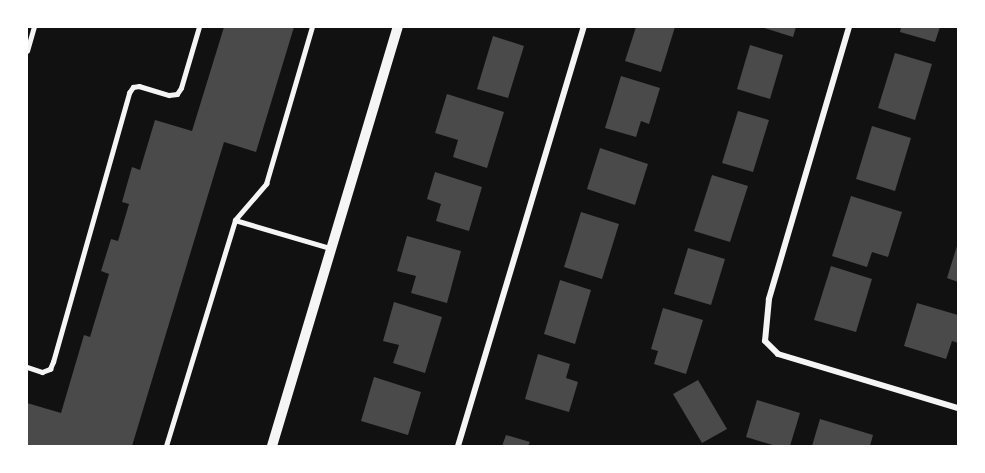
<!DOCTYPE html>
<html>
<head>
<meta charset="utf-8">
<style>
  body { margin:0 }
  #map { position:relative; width:985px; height:473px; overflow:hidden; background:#111; font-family:"Alegreya Sans",sans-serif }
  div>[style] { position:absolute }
  .building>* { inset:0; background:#4a4a4a }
  .service>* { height:4.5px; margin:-2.25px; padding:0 2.25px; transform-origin:2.25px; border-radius:2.25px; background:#f5f5f5 }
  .minor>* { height:6px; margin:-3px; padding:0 3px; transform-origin:3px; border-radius:3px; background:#f5f5f5 }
  .tertiary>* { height:10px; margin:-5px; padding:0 5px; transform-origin:5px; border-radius:5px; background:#f5f5f5 }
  span { translate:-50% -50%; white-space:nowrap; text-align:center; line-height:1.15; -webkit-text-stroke:6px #fff; paint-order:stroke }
  .frame { position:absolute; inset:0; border:28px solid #fff; pointer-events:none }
</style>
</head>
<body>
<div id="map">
  <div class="building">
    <div style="clip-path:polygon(224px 27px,294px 27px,256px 152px,224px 142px,132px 446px,27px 446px,27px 403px,61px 413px,84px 335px,90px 337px,109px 274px,101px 271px,111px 239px,118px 241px,129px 204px,122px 202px,132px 167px,140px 170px,155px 120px,192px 131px)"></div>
    <div style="clip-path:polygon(636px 27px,675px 27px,661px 72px,625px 61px)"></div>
    <div style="clip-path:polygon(761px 27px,796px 27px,793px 37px)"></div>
    <div style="clip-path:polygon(901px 27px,940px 27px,935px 42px,900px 32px)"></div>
    <div style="clip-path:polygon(493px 36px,524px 46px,508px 98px,477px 89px)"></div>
    <div style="clip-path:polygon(750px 45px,783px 55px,770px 99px,737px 89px)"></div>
    <div style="clip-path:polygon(895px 53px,932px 64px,915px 120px,878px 108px)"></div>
    <div style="clip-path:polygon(621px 76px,660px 88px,649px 124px,641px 121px,636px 137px,605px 128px)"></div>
    <div style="clip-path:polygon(447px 94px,504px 112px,487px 168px,453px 157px,458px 140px,435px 133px)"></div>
    <div style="clip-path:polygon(738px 111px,769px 120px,753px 172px,722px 163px)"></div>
    <div style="clip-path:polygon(872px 126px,911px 138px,895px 191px,856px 179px)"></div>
    <div style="clip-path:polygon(600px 148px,648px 164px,635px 205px,587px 189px)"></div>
    <div style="clip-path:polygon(435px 172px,482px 187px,469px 231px,436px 221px,441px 204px,427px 199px)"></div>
    <div style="clip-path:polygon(712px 175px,748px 186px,730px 242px,694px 231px)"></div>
    <div style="clip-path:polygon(851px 196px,902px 212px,888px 257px,872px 252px,867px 267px,832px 256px)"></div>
    <div style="clip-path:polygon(581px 212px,619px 224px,602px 279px,564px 267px)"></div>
    <div style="clip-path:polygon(407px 236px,461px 251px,447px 303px,411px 293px,416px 276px,397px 271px)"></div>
    <div style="clip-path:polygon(957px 246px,958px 246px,958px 282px,947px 278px)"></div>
    <div style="clip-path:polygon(688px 248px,725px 259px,711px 305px,674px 294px)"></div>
    <div style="clip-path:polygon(831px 266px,872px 279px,856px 332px,814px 320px)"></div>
    <div style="clip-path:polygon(560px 280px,591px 290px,575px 344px,544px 334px)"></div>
    <div style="clip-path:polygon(394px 302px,442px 317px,425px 373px,393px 363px,399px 345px,383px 341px)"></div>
    <div style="clip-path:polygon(917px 303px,958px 315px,958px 343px,952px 341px,946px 359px,904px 346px)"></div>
    <div style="clip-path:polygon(663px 308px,703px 320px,686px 374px,654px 364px,658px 351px,651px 349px)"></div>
    <div style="clip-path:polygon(538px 354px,570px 364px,566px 378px,578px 382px,569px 412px,525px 399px)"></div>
    <div style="clip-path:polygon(374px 377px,421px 392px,408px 435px,361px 421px)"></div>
    <div style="clip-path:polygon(698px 380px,727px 429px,702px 443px,673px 394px)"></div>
    <div style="clip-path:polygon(757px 400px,800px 413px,790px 446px,776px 446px,746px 437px)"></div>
    <div style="clip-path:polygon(820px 419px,873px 435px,870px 446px,812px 446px)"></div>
    <div style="clip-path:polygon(506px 435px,530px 442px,528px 446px,502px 446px)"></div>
  </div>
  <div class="service">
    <div style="left:27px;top:51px;width:25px;rotate:-74deg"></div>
    <div style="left:235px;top:220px;width:99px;rotate:16.4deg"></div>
    <div style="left:27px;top:367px;width:16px;rotate:18deg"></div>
    <div style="left:42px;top:372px;width:9px;rotate:-21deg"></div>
    <div style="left:50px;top:369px;width:8px;rotate:-67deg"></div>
    <div style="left:53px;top:362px;width:280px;rotate:-74.2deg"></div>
    <div style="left:129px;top:93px;width:7px;rotate:-56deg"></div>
    <div style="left:133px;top:87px;width:6px;rotate:-9deg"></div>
    <div style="left:139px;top:86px;width:31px;rotate:17deg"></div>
    <div style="left:169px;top:95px;width:8px;rotate:-7deg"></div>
    <div style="left:177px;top:94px;width:7px;rotate:-56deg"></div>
    <div style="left:181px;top:88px;width:64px;rotate:-73.6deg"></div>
    <div style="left:166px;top:446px;width:236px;rotate:-73deg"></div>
    <div style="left:235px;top:220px;width:48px;rotate:-49.3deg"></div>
    <div style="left:266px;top:184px;width:164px;rotate:-73.7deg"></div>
  </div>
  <div class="minor">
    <div style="left:849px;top:27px;width:284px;rotate:106.4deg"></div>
    <div style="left:769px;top:299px;width:42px;rotate:95.4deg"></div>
    <div style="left:765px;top:341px;width:18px;rotate:45deg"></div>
    <div style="left:778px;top:354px;width:188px;rotate:16.7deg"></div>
    <div style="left:458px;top:446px;width:438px;rotate:-73.3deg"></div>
  </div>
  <div class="tertiary">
    <div style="left:272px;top:446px;width:438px;rotate:-73.3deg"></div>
  </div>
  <div class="frame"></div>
</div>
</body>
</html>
